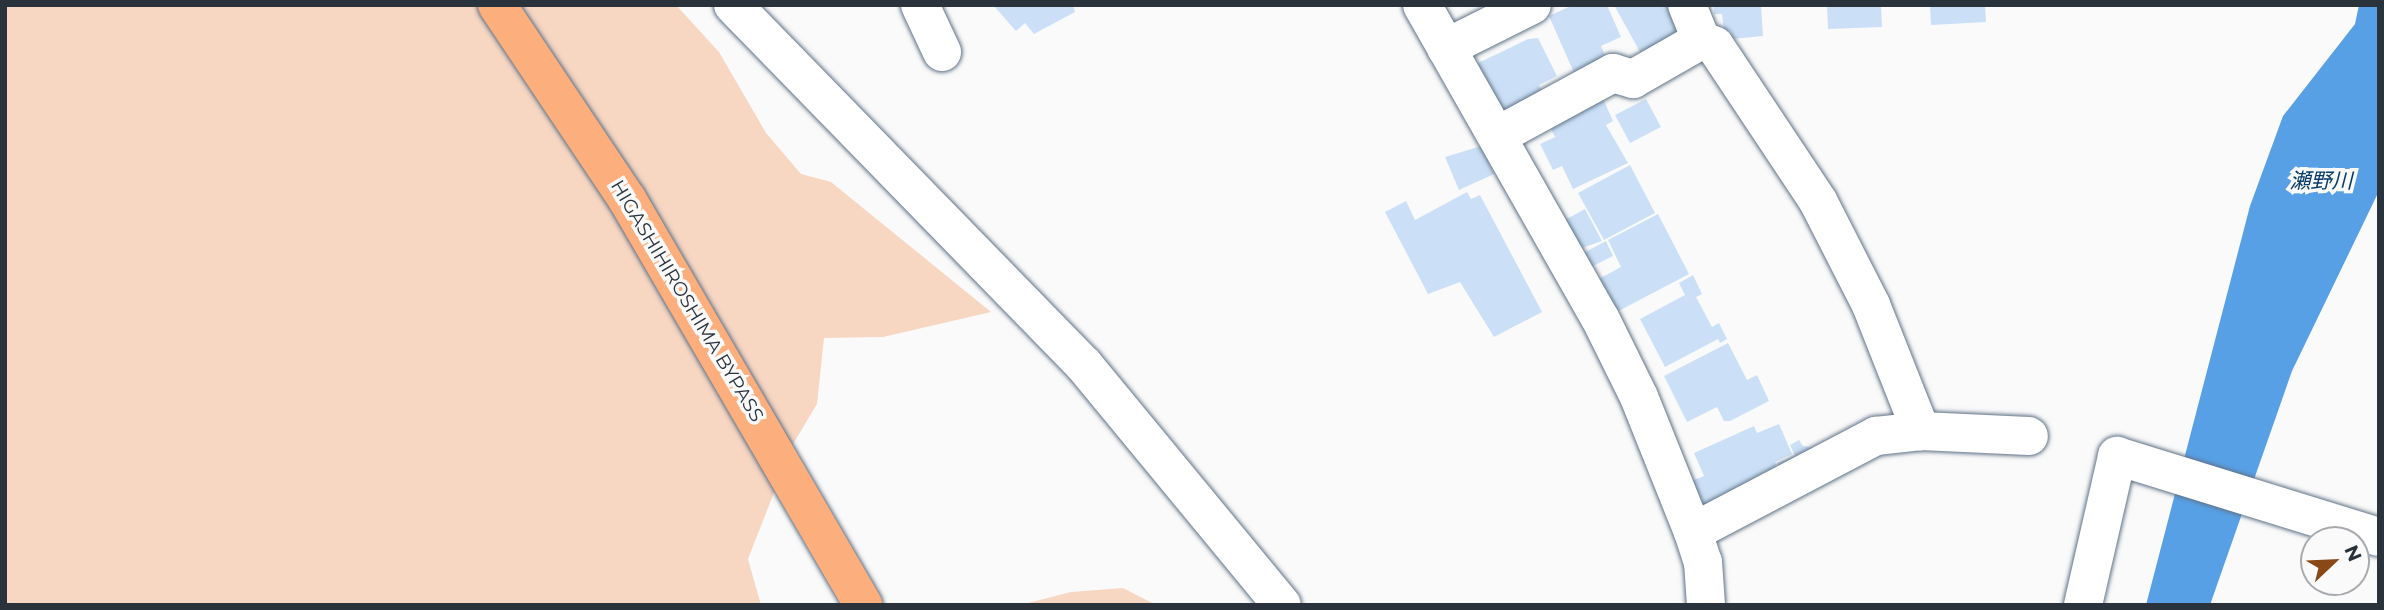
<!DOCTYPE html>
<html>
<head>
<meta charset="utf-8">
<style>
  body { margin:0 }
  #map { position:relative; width:2384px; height:610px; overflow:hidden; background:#fafafa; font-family:Montserrat,"Noto Sans JP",sans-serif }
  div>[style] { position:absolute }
  .green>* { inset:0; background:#f7d6c2 }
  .water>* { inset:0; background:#58a0e6 }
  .building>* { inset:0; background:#cbe0f6 }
  .roads { filter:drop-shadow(0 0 2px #607387) drop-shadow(0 0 2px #607387) }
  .minor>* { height:38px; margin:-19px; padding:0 19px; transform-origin:19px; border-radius:19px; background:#fff }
  .highway>* { height:38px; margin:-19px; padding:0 19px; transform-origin:19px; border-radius:19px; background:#fdae7d }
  span { translate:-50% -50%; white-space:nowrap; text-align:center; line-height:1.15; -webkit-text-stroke:7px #fafafa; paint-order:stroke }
  .street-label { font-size:19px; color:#2a323b }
  .water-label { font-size:21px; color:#043b68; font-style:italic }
  .frame { position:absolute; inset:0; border:7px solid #2a323b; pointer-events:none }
  .north { position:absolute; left:2300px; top:526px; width:70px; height:70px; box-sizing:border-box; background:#fafafa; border:2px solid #a7aaae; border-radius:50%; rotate:67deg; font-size:19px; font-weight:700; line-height:28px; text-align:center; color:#2a323b }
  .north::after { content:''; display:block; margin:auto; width:24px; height:32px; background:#8a4817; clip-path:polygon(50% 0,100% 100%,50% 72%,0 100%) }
</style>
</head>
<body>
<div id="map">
  <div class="green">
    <div style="clip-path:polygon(5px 5px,676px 5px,719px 52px,766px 133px,801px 174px,831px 182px,991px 312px,883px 337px,824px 338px,817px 404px,793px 444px,748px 559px,761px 605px,5px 605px)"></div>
    <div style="clip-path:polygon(1123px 588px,1156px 605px,1020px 605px,1071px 592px)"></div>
  </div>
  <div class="water">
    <div style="clip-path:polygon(2359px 5px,2379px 5px,2379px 191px,2292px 371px,2210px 605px,2146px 605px,2250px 206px,2283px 116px,2355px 24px)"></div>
  </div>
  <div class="building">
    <div style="clip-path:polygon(993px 5px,1073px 5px,1075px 12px,1034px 34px,1025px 23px,1016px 31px)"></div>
    <div style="clip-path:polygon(1573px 5px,1607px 5px,1621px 37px,1601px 46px,1607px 60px,1575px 75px,1549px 16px)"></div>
    <div style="clip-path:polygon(1614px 5px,1679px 5px,1693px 32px,1644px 59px)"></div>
    <div style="clip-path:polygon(1714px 5px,1761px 5px,1763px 36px,1732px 39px,1731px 31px,1724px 32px,1722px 14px,1714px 14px)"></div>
    <div style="clip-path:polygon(1827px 5px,1881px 5px,1882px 27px,1828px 29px)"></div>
    <div style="clip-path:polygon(1930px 5px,1985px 5px,1986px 22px,1931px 25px)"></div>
    <div style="clip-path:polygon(1538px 38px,1557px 76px,1539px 85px,1542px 91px,1499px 112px,1476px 64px,1528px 39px)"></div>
    <div style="clip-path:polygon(1601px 94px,1613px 121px,1606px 125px,1628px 163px,1573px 189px,1562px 166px,1553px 170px,1540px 144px,1555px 137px,1549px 125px)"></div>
    <div style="clip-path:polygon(1646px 99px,1661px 127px,1630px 143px,1615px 115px)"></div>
    <div style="clip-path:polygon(1481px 146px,1494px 174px,1459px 190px,1445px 157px)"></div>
    <div style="clip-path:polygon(1630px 165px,1655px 213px,1604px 240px,1578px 193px)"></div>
    <div style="clip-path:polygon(1467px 192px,1471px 199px,1480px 195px,1542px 312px,1494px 337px,1460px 282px,1428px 294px,1385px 212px,1406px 201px,1415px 220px)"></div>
    <div style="clip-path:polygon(1585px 209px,1602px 241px,1579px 249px,1563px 221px)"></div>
    <div style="clip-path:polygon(1658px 214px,1689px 274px,1611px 315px,1593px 282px,1621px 267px,1608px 240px)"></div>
    <div style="clip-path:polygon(1606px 241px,1613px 256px,1587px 269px,1580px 255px)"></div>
    <div style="clip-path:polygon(1693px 275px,1702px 294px,1696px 297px,1712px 327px,1719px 323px,1727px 339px,1720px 343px,1718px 339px,1665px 367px,1640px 319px,1685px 295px,1679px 283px)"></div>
    <div style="clip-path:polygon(1728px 343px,1747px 380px,1757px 375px,1769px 401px,1730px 421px,1724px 421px,1717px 407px,1687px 422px,1664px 376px)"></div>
    <div style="clip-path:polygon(1779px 424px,1792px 454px,1775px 462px,1782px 478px,1704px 513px,1689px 482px,1704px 476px,1694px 453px,1754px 426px,1757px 433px)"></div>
    <div style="clip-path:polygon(1799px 440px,1803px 446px,1820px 449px,1784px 478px,1777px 463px,1795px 456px,1790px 445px)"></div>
  </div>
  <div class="roads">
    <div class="minor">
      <div style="left:733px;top:5px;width:503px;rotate:45.73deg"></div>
      <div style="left:1084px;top:365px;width:311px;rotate:50.5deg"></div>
      <div style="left:920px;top:5px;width:52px;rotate:64.9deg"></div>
      <div style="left:1422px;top:5px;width:360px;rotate:60.4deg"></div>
      <div style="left:1600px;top:318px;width:88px;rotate:63.7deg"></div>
      <div style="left:1639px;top:397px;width:145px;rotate:68.2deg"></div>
      <div style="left:1693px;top:532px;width:32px;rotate:72deg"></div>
      <div style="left:1703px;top:562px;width:43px;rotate:86deg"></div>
      <div style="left:1687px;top:5px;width:38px;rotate:68deg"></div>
      <div style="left:1446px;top:48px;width:96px;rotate:-26.6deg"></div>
      <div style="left:1497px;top:136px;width:132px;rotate:-28.5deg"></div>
      <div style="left:1613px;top:73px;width:21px;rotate:17deg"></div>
      <div style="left:1633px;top:79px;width:78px;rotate:-29.8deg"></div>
      <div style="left:1701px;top:40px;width:15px;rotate:23deg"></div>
      <div style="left:1715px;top:46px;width:186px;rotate:56.4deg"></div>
      <div style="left:1818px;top:201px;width:117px;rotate:63deg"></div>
      <div style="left:1871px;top:305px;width:136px;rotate:68.4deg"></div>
      <div style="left:1693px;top:532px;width:207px;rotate:-27.7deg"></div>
      <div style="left:1876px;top:436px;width:45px;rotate:-6.3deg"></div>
      <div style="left:1921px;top:431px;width:108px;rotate:2.7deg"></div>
      <div style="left:2083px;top:605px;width:153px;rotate:-77.1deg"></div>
      <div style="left:2117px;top:456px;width:274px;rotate:17.2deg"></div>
    </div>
    <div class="highway">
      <div style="left:497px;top:5px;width:234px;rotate:56.2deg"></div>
      <div style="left:627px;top:199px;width:470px;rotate:59.8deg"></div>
    </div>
  </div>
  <div class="street-label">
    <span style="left:687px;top:301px;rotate:59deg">HIGASHIHIROSHIMA BYPASS</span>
  </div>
  <div class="water-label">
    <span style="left:2321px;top:181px">瀬野川</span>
  </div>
  <div class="frame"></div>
  <div class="north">N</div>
</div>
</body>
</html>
